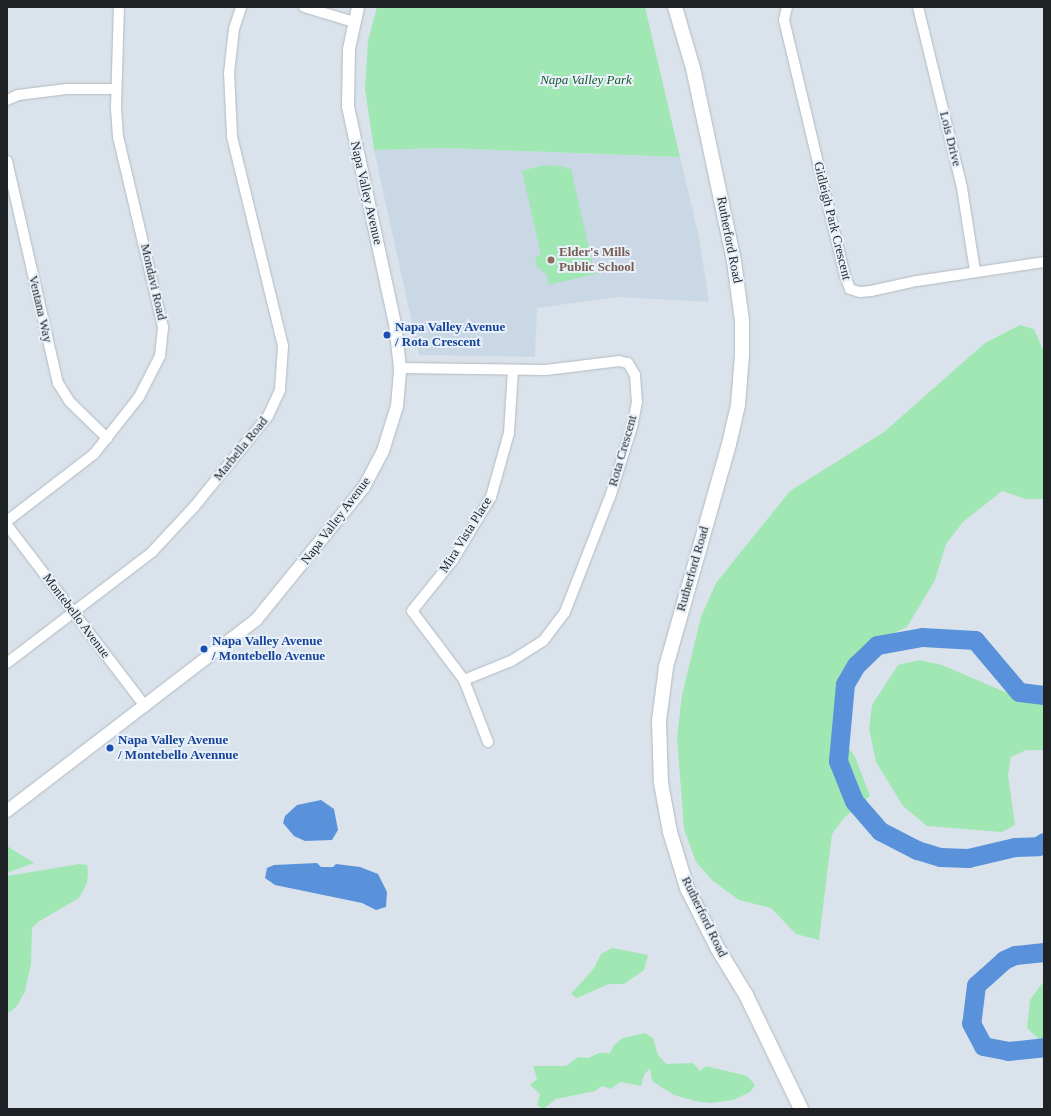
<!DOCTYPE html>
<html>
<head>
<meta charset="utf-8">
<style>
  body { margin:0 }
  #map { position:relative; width:1051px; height:1116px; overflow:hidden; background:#dae3eb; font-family:"Times New Roman",serif }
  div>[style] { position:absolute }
  .built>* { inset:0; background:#cad8e6 }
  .green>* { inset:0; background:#a1e7b4 }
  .water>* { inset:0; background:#5992db }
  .river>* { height:19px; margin:-9.5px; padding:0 9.5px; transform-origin:9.5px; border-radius:9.5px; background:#5992db }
  .roads { filter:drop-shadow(0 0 1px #b1b9c1) drop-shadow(0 0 1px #b1b9c1) }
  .minor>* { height:10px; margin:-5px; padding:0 5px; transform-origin:5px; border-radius:5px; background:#fff }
  .tertiary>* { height:12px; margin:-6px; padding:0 6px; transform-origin:6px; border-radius:6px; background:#fff }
  .secondary>* { height:14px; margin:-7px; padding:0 7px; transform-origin:7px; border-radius:7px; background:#fff }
  .dots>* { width:11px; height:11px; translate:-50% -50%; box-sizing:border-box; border:2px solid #e8f0f8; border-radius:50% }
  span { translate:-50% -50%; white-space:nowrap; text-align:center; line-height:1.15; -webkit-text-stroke:4px #e8f0f8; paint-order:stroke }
  .park-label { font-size:13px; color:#15572f; font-style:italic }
  .street-label { font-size:13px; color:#1f2225 }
  .education-label { font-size:13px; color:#785e54; font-weight:700 }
  .left { translate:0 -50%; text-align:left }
  .transit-label { font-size:13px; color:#164399; font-weight:700 }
  .frame { position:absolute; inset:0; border:8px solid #1f2225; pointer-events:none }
</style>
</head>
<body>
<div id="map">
  <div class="built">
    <div style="clip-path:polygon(446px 148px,680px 157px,699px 237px,709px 302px,618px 297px,537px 308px,535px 357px,419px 355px,374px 150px)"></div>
  </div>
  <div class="green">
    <div style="clip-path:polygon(377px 7px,645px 7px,680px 157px,446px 148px,374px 150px,365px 89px,368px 41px)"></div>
    <div style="clip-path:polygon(544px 165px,559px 166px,571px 169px,595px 274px,549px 285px,547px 275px,537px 267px,535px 256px,541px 255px,522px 171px)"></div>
    <div style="clip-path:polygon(1020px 325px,1034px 329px,1044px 352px,1044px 499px,1026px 499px,1002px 491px,963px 522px,946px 544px,935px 580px,907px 627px,892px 634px,851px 669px,837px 691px,834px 726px,855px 757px,870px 796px,844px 818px,832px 834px,819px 940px,796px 934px,771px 908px,739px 900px,713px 881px,696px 862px,684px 829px,677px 737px,682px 695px,701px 617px,716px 583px,790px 491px,884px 432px,985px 343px)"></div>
    <div style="clip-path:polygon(919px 660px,942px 665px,1031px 703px,1044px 704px,1044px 750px,1026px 750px,1011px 757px,1008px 775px,1015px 825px,1002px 832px,927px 826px,903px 806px,876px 762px,869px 729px,872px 705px,898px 665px)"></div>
    <div style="clip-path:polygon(7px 846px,34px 863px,7px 873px)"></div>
    <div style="clip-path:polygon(80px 864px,87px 865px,88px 872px,87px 883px,79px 898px,38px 922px,32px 928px,31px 964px,25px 991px,17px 1006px,7px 1014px,7px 876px)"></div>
    <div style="clip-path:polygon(612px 948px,648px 955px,644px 970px,624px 984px,609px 984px,577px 998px,571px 994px,594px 968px,601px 954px)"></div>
    <div style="clip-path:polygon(1044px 981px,1044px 1044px,1027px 1028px,1030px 1000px)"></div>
    <div style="clip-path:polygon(645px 1033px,653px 1038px,658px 1055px,666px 1064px,693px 1063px,700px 1071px,706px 1066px,747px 1076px,755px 1085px,750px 1092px,733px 1100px,710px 1103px,695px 1101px,674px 1095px,652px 1081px,650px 1068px,644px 1075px,641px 1086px,620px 1082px,611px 1089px,602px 1086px,595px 1091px,556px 1099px,543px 1109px,537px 1105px,540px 1094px,530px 1085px,537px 1079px,533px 1066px,566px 1066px,578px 1057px,588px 1058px,599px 1053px,610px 1053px,614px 1045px,623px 1038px)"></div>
  </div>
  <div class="water">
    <div style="clip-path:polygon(321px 800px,334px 809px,338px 830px,332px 840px,305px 841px,294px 836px,283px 823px,285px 816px,297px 805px)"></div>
    <div style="clip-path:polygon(317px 863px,321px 867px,333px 867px,336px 864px,360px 867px,378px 874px,387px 892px,386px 907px,376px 910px,362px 903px,275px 885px,265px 878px,267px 868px,274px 865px)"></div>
  </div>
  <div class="river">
    <div style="left:1044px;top:695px;width:25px;rotate:-173deg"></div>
    <div style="left:1019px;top:692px;width:68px;rotate:-130.2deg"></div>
    <div style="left:975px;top:640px;width:53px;rotate:-176.8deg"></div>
    <div style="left:922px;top:637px;width:46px;rotate:169.9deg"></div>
    <div style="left:877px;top:645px;width:29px;rotate:136deg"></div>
    <div style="left:856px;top:665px;width:22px;rotate:120deg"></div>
    <div style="left:845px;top:684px;width:77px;rotate:95.2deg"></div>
    <div style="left:838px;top:761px;width:43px;rotate:68.2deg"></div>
    <div style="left:854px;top:801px;width:40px;rotate:49deg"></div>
    <div style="left:880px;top:831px;width:42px;rotate:27.2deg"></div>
    <div style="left:917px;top:850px;width:24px;rotate:17deg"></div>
    <div style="left:940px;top:857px;width:28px;rotate:2deg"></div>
    <div style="left:968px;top:858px;width:48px;rotate:-13.2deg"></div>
    <div style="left:1015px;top:847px;width:23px;rotate:-2deg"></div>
    <div style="left:1038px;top:846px;width:7px;rotate:-34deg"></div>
    <div style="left:1044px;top:952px;width:29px;rotate:174deg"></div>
    <div style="left:1015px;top:955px;width:12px;rotate:156deg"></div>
    <div style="left:1004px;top:960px;width:25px;rotate:138deg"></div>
    <div style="left:985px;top:977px;width:12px;rotate:138deg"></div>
    <div style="left:976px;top:985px;width:38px;rotate:97deg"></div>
    <div style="left:971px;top:1023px;width:26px;rotate:62deg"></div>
    <div style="left:983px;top:1046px;width:25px;rotate:11deg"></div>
    <div style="left:1008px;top:1051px;width:36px;rotate:-6deg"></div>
  </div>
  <div class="roads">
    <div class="minor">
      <div style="left:304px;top:7px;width:52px;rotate:16.7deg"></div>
      <div style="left:787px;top:7px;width:13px;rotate:103deg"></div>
      <div style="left:784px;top:20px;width:263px;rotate:76.6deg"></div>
      <div style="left:845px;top:276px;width:14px;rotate:69deg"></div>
      <div style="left:850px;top:289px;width:10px;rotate:17deg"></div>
      <div style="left:860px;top:292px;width:11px;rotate:-5deg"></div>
      <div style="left:871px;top:291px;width:47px;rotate:-12.3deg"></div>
      <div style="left:917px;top:281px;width:128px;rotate:-8.5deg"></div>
      <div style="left:918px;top:7px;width:186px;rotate:76.3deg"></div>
      <div style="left:962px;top:188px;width:84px;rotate:81.1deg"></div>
      <div style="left:7px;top:100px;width:12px;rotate:-24deg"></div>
      <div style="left:18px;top:95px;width:49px;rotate:-7deg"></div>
      <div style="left:67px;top:89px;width:49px"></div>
      <div style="left:7px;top:161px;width:228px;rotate:77.1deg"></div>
      <div style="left:58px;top:383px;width:22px;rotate:58deg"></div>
      <div style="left:70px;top:402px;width:52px;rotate:44.2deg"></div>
      <div style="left:400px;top:368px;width:146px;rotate:0.8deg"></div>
      <div style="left:546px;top:370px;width:74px;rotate:-7deg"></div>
      <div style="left:619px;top:361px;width:9px;rotate:13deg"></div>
      <div style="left:628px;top:363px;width:14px;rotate:60deg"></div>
      <div style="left:635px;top:375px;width:27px;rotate:86deg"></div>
      <div style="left:637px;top:402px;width:25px;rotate:101deg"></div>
      <div style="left:632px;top:427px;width:70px;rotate:107.4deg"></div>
      <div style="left:611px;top:494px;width:127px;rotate:111.3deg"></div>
      <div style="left:565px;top:612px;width:36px;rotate:127deg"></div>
      <div style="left:543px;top:641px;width:38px;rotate:148deg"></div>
      <div style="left:511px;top:661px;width:51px;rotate:158deg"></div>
      <div style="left:7px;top:521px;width:110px;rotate:-37.6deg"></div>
      <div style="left:94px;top:454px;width:73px;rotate:-51.7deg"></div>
      <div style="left:139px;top:397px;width:46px;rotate:-62.9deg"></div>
      <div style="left:160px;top:356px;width:29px;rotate:-84deg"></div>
      <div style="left:163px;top:327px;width:195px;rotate:-103.3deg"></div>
      <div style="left:118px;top:137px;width:31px;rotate:-94deg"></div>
      <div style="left:116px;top:106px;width:99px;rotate:-88.3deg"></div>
      <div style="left:7px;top:525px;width:228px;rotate:52.7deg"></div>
      <div style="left:7px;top:663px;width:183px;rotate:-37.4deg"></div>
      <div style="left:152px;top:552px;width:62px;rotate:-47deg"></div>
      <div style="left:194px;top:507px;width:117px;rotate:-50.9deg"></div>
      <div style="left:268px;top:416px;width:29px;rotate:-65deg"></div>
      <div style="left:280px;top:390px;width:44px;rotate:-86.1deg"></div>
      <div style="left:283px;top:346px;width:216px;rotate:-103.7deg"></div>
      <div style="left:232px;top:136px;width:63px;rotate:-92.7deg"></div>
      <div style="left:229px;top:73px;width:44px;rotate:-83.5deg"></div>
      <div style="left:234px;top:29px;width:23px;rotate:-72deg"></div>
      <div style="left:488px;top:742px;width:66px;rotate:-111.2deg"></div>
      <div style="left:464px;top:680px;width:86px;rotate:-127deg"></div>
      <div style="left:412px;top:611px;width:65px;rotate:-51.2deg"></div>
      <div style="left:453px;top:560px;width:74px;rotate:-58.9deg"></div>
      <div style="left:491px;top:497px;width:66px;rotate:-74.3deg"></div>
      <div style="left:509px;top:433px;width:63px;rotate:-86.4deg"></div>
    </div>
    <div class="tertiary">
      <div style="left:7px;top:811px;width:314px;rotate:-37.5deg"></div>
      <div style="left:256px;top:620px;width:171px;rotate:-50.9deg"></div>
      <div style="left:364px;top:487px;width:41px;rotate:-62.2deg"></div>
      <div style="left:383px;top:451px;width:47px;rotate:-72.7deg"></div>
      <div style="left:397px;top:406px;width:38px;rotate:-85deg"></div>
      <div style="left:400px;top:368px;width:44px;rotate:-96.5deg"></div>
      <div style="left:395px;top:324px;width:222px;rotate:-102.2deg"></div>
      <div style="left:348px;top:107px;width:58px;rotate:-89deg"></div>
      <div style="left:349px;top:49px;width:43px;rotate:-77.9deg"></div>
    </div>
    <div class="secondary">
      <div style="left:675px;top:7px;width:64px;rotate:73.6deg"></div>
      <div style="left:693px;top:68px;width:197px;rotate:78deg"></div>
      <div style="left:734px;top:261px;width:61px;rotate:82.4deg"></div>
      <div style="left:742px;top:321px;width:34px;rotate:90deg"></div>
      <div style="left:742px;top:355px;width:50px;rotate:94.6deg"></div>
      <div style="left:738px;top:405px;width:40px;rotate:103deg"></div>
      <div style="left:729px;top:444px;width:232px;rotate:105.8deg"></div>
      <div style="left:666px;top:667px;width:54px;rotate:97.4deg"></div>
      <div style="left:659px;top:721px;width:62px;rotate:88.2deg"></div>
      <div style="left:661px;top:783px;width:50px;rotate:79.6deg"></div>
      <div style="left:670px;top:832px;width:59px;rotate:73.1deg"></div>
      <div style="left:687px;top:888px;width:68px;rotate:63.1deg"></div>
      <div style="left:718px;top:949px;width:54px;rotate:58.7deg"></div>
      <div style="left:746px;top:995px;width:127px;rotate:64.2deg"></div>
    </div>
  </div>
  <div class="dots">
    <div style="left:551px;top:260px;background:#8d6e63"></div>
    <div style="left:387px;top:335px;background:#1a4fb4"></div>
    <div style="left:204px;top:649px;background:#1a4fb4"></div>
    <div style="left:110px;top:748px;background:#1a4fb4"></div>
  </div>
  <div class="park-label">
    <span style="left:586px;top:80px">Napa Valley Park</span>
  </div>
  <div class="street-label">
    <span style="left:950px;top:139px;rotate:76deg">Lois Drive</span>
    <span style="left:366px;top:193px;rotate:77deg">Napa Valley Avenue</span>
    <span style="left:832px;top:221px;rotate:76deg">Gidleigh Park Crescent</span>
    <span style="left:729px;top:240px;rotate:79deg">Rutherford Road</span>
    <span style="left:153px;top:282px;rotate:77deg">Mondavi Road</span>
    <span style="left:40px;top:309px;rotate:77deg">Ventana Way</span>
    <span style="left:241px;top:449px;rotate:-51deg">Marbella Road</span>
    <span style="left:623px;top:451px;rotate:-74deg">Rota Crescent</span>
    <span style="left:336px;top:521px;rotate:-53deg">Napa Valley Avenue</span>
    <span style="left:466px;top:535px;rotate:-58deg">Mira Vista Place</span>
    <span style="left:693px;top:569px;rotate:-74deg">Rutherford Road</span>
    <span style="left:76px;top:616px;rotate:53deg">Montebello Avenue</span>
    <span style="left:704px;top:917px;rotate:64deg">Rutherford Road</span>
  </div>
  <div class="education-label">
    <span class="left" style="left:559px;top:260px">Elder's Mills<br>Public School</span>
  </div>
  <div class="transit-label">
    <span class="left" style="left:395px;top:335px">Napa Valley Avenue<br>/ Rota Crescent</span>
    <span class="left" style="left:212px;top:649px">Napa Valley Avenue<br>/ Montebello Avenue</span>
    <span class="left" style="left:118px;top:748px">Napa Valley Avenue<br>/ Montebello Avennue</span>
  </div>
  <div class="frame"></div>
</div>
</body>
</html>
